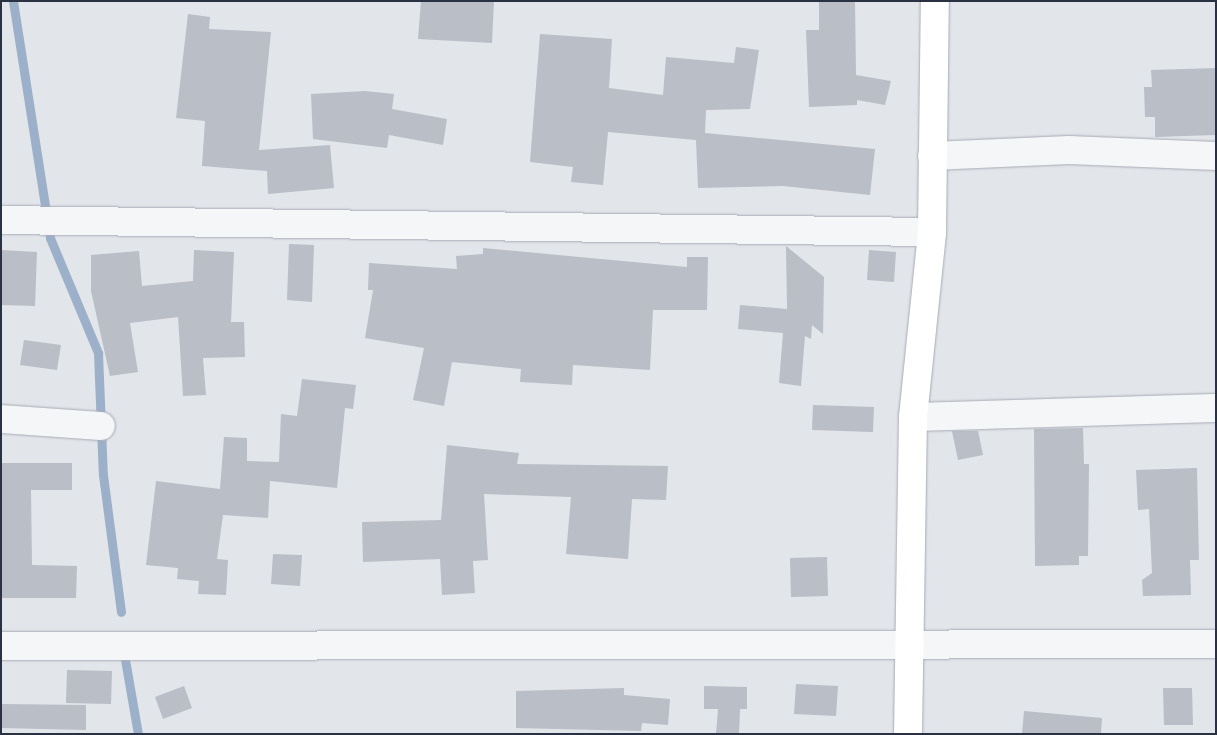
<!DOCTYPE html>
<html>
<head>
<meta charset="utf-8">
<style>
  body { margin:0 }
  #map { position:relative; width:1217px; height:735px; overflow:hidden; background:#e2e5ea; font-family:Helvetica,sans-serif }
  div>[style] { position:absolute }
  .stream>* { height:9px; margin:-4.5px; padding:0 4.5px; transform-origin:4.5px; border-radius:4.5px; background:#9db0ca }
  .building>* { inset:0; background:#b9bec7 }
  .roads { filter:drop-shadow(0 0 1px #a7abb4) drop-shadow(0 0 1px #a7abb4) }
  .street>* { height:28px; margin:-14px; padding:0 14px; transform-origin:14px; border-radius:14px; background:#f5f6f8 }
  .highway>* { height:28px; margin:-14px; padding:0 14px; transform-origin:14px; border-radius:14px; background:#fff }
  span { translate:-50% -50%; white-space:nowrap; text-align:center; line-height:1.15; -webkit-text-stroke:4.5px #f2f4f8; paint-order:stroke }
  .frame { position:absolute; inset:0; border:2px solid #2a3142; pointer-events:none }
</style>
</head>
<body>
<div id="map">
  <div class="stream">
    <div style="left:13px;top:1px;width:240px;rotate:81.1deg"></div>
    <div style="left:50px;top:238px;width:125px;rotate:67.3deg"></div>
    <div style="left:98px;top:353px;width:122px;rotate:87.7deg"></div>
    <div style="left:103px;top:475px;width:138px;rotate:82.5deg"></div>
    <div style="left:123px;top:648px;width:87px;rotate:80.1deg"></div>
  </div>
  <div class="building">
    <div style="clip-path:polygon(421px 1px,494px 1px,492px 43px,418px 39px)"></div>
    <div style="clip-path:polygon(819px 1px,855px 1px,856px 75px,891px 81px,885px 105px,857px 100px,857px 105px,809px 107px,806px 30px,819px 30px)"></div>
    <div style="clip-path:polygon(188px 14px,210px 17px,209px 29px,271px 32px,259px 150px,330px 145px,334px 188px,268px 194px,267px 171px,202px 166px,205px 121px,176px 118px)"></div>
    <div style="clip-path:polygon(540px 34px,612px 39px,609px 88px,663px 95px,666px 57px,734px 63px,736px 47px,759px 50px,750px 109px,706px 110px,705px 133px,875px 149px,870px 195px,783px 186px,698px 188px,696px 140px,608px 132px,603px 185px,571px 182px,573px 167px,530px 162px)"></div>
    <div style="clip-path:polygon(1216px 68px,1216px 135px,1155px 137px,1155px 117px,1145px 117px,1144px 87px,1152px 87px,1151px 70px)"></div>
    <div style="clip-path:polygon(365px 91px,394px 94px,392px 109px,447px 119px,443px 145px,389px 135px,387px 148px,313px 139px,311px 94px)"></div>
    <div style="clip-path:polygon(289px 244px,314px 245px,312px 302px,287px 300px)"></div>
    <div style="clip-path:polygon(786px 246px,824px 277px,823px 334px,812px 325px,811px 339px,805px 336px,801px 386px,779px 383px,783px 333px,738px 329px,740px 305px,787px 309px)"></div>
    <div style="clip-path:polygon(483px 248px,687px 267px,687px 257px,708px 257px,707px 310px,653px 310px,650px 370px,573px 365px,572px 385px,520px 382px,521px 369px,452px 362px,444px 406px,413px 400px,424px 348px,365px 338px,373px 290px,368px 290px,369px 263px,457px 269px,456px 256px,483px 254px)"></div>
    <div style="clip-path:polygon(1px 250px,37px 252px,35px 306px,1px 305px)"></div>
    <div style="clip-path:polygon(194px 250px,234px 252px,231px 322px,244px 322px,245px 357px,203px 358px,206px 395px,183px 396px,178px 317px,130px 323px,138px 372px,110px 376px,91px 291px,91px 255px,139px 251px,142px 286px,193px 281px)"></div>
    <div style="clip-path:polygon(869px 250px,896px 252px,894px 282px,867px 280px)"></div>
    <div style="clip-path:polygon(24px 340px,61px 345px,57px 370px,20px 365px)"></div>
    <div style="clip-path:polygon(302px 379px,356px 385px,353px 409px,345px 408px,337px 488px,270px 481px,268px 518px,223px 515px,217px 559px,228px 560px,226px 595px,198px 594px,199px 581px,177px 579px,178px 568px,146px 565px,156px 481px,220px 489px,224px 437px,247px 438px,247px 461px,279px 462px,281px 414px,297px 416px)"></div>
    <div style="clip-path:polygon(813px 405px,874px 407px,873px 432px,812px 430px)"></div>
    <div style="clip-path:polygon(1083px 428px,1084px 464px,1089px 464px,1088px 556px,1079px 556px,1079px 565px,1035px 566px,1034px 429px)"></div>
    <div style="clip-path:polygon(952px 431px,978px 431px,983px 455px,958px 460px)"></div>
    <div style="clip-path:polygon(447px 445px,519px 453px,517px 464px,668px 466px,666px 500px,632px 499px,628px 559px,566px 554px,571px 497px,484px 494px,488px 560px,473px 561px,475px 593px,442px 595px,440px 559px,363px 562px,362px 522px,441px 520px)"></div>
    <div style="clip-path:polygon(1px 463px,72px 463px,72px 490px,31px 490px,32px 565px,77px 566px,76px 598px,2px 598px)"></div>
    <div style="clip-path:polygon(1197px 468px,1199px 560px,1190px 560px,1191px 595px,1143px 596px,1142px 580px,1152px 573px,1149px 509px,1138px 510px,1136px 470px)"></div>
    <div style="clip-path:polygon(273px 554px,302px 555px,300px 586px,271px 584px)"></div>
    <div style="clip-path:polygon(827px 557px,828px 596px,791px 597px,790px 558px)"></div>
    <div style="clip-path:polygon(67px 670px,112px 671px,111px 704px,66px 703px)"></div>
    <div style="clip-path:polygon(796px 684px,838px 686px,836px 716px,794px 714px)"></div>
    <div style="clip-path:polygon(184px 686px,192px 708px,163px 719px,155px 697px)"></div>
    <div style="clip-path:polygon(704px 686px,747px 687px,747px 709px,740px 709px,739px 734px,716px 734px,718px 709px,704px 709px)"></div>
    <div style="clip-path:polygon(624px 688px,624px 695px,670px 699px,668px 725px,642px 723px,641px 731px,516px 728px,516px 691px)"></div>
    <div style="clip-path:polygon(1163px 688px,1192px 688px,1193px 725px,1164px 725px)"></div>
    <div style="clip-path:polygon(1px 704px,86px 705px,86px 730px,1px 728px)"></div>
    <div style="clip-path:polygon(1024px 711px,1102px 718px,1101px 734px,1022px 734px)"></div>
  </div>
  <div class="roads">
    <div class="street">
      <div style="left:932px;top:156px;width:137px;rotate:-2.5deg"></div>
      <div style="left:1069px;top:150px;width:147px;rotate:2.3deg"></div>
      <div style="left:1px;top:220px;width:931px;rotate:0.74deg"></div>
      <div style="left:913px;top:417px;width:303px;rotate:-1.7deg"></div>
      <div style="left:1px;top:419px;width:100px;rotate:4deg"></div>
      <div style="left:1px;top:646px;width:1215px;rotate:-0.09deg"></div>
    </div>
    <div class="highway">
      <div style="left:908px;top:734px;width:317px;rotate:-89.1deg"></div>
      <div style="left:913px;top:417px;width:186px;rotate:-84.1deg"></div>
      <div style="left:932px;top:232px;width:231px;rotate:-89.3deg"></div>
    </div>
  </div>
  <div class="frame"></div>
</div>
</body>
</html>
